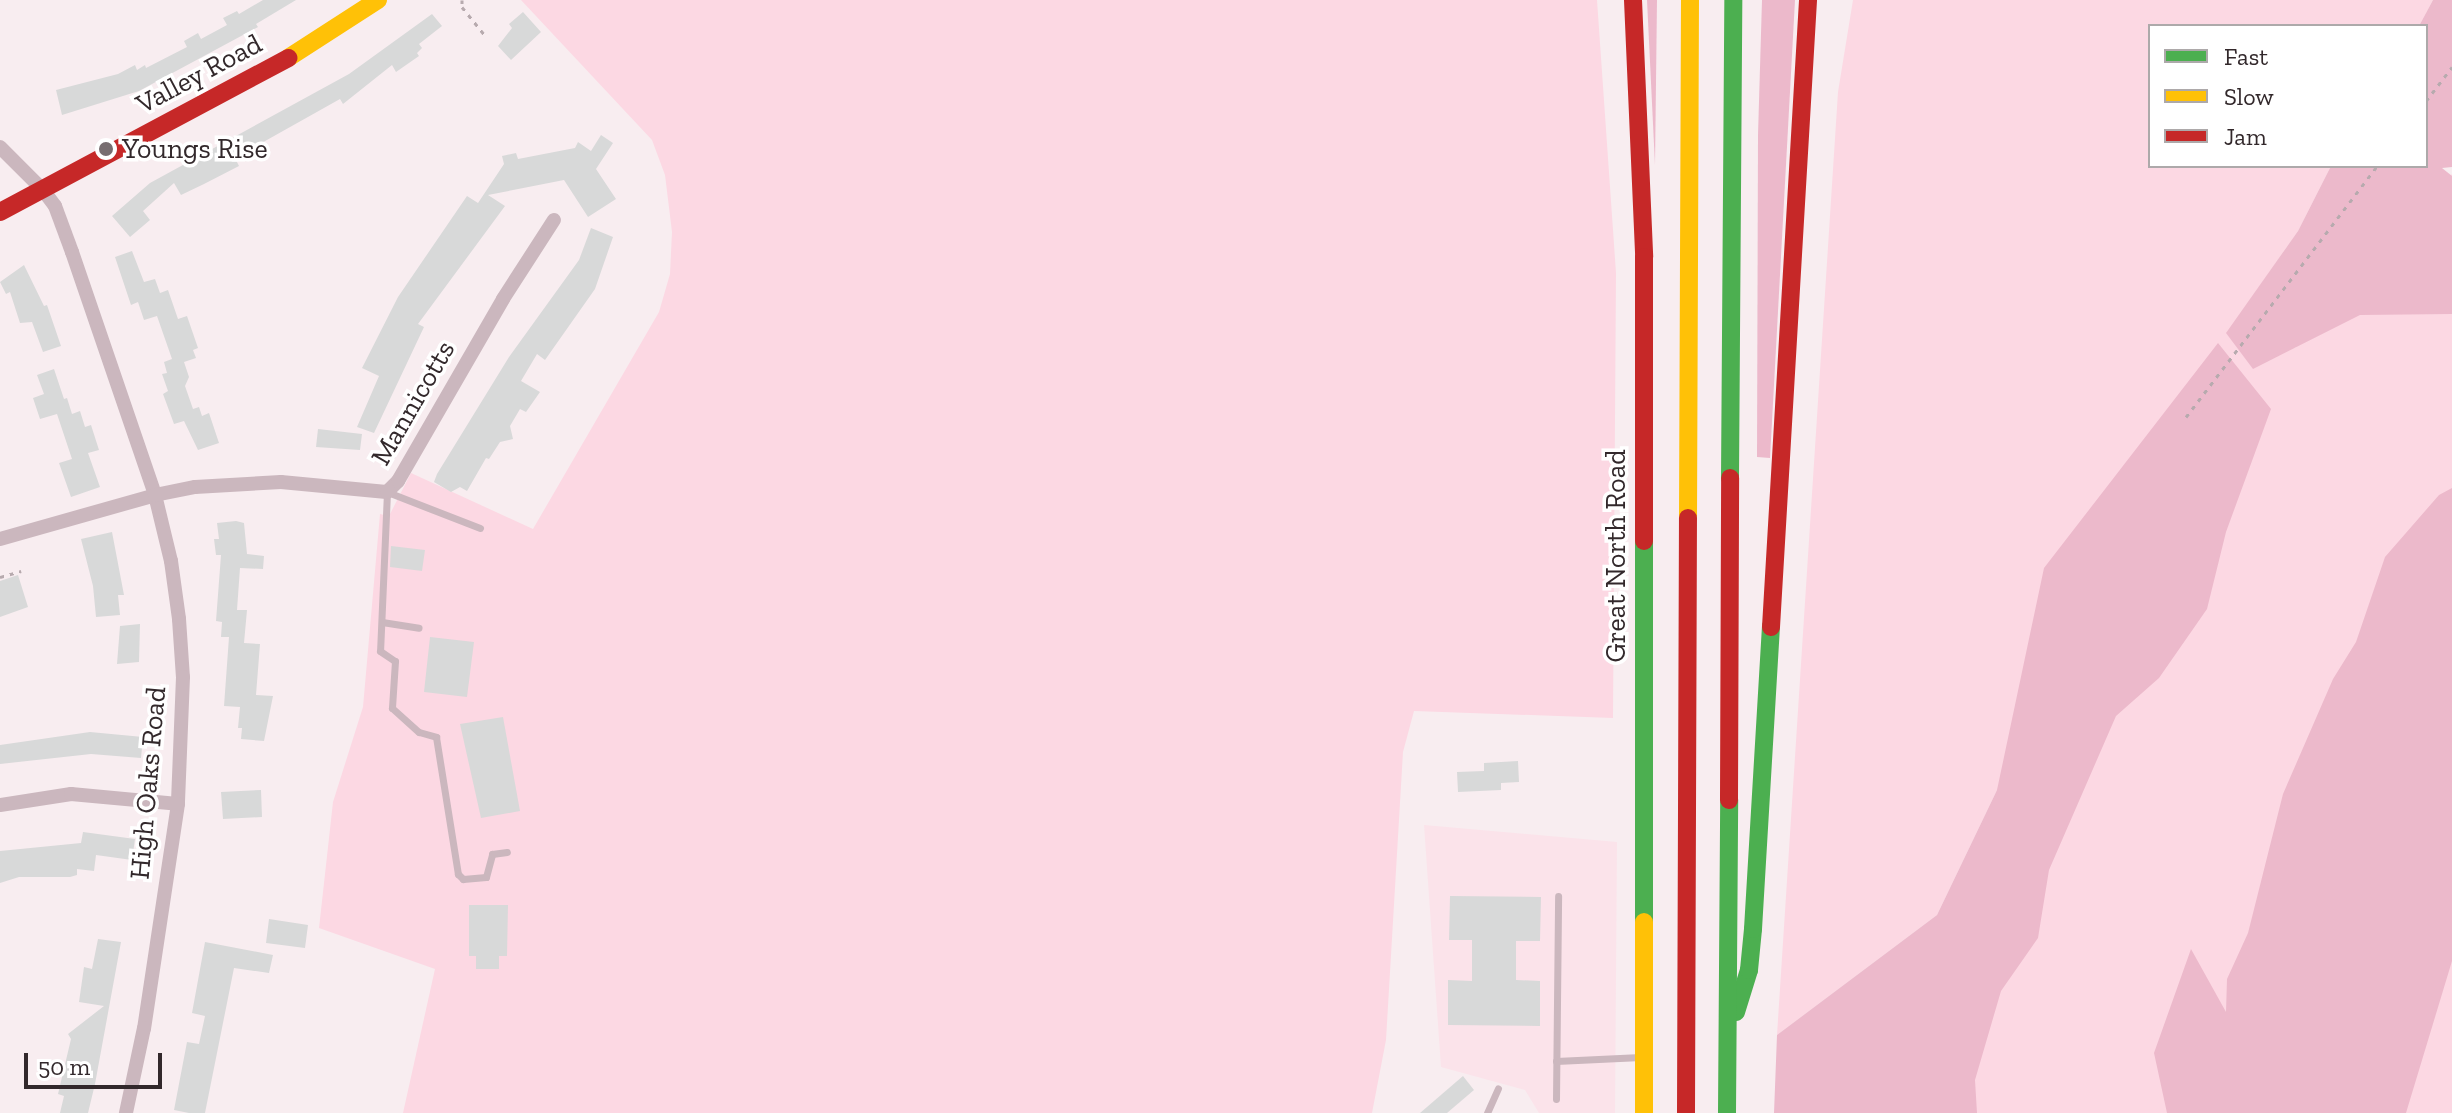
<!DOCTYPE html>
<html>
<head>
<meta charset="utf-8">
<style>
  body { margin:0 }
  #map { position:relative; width:2452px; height:1113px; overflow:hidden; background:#f8edf0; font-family:"Zilla Slab",serif }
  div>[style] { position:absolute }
  .built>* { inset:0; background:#fbe3ea }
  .green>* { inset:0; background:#fcd8e3 }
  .forest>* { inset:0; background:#ecb9cb }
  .building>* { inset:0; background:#d8d9d9 }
  .path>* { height:3px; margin-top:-1.5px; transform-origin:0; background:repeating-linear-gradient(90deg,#b7aaae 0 4px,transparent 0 10px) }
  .lane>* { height:7px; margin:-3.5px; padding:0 3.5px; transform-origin:3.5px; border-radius:3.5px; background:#cbb7be }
  .street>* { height:14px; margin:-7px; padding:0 7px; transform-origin:7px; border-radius:7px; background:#cbb7be }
  .fast>* { height:18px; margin:-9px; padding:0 9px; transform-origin:9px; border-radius:9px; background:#4caf50 }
  .slow>* { height:18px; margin:-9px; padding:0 9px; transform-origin:9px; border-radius:9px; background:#ffc107 }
  .jam>* { height:18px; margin:-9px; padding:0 9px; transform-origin:9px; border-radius:9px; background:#c62828 }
  .dots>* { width:22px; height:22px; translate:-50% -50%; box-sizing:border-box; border:4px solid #fff; border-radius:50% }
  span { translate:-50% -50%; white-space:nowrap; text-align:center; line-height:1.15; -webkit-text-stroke:7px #fff; paint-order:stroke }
  .street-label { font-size:28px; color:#32282b }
  .poi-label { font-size:28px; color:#32282b }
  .left { translate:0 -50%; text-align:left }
  .legend { position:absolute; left:2148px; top:24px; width:280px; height:144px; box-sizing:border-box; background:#fff; border:2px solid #ada9aa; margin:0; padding:10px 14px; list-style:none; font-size:24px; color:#32282b }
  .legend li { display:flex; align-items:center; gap:16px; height:40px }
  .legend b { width:40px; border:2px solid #ada9aa }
  .scale { position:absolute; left:24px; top:1053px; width:138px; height:36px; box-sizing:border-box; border:4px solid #32282b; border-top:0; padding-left:10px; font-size:24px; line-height:28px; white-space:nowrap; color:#32282b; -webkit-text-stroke:6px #fff; paint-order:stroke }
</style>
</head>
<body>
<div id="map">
  <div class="built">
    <div style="clip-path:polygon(1424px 825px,1617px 842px,1615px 1113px,1539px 1113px,1525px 1090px,1441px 1067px)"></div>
  </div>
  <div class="green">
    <div style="clip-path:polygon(521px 0,1597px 0,1616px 273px,1613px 718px,1414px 711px,1403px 752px,1386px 1040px,1372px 1113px,403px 1113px,435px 969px,319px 928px,333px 802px,363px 707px,380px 514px,389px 516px,411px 473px,533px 529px,659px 312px,670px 274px,672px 232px,665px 175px,652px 140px)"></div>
    <div style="clip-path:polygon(1853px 0,2433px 0,2419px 26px,2150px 26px,2150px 166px,2331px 166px,2298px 231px,2227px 333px,2295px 348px,2452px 174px,2452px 1113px,1946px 1113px,1997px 790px,1937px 915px,1777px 1035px,1838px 92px)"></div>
  </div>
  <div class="forest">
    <div style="clip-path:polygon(1647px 0,1657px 0,1655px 165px)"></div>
    <div style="clip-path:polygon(1762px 0,1795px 0,1770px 458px,1757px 457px,1758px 135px)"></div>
    <div style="clip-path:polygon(2433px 0,2452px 0,2452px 167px,2442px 168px,2452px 176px,2452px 314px,2360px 315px,2253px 369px,2226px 333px,2298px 231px,2331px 166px,2426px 166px,2426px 26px,2419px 26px)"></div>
    <div style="clip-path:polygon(2218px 343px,2271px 409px,2226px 532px,2207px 609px,2159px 678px,2116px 716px,2049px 870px,2038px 938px,2001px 991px,1975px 1080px,1977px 1113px,1774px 1113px,1777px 1035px,1937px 915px,1997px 790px,2044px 568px)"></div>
    <div style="clip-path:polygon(2452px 488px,2452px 961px,2406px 1113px,2167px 1113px,2154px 1053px,2191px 949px,2226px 1012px,2227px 979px,2248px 933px,2283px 794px,2333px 679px,2356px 642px,2385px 557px,2439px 495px)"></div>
  </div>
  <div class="building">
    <div style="clip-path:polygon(263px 0,296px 0,256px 24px,258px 27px,139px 91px,62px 115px,56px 90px,118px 74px,135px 65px,137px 70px,145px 65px,146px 68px,187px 47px,184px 41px,198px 33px,201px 39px,227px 25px,223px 18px,237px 11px,239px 14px)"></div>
    <div style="clip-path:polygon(523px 12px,541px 32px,511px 60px,498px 46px,512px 28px,509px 24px)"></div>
    <div style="clip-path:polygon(432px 14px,442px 26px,419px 44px,422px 48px,417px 53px,419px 56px,396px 72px,392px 65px,343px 104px,340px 99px,235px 158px,239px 166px,204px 184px,181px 195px,174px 183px,143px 211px,150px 220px,130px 237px,112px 216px,150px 183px,349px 74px)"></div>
    <div style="clip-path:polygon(601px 135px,613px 143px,596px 169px,616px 199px,588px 217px,564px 180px,488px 195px,505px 206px,418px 324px,424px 327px,374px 433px,357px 427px,379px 376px,362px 368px,398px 297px,467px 196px,478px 203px,504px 164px,502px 156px,516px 153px,518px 159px,575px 148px,578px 142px,591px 151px)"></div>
    <div style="clip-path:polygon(591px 228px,613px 237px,595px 289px,545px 360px,537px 354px,521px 381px,540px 392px,526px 412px,520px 409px,510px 426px,513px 439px,500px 442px,489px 459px,486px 458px,467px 491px,460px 487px,451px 492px,434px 482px,437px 474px,509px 357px,579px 260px)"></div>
    <div style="clip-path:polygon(132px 251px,144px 282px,155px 279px,160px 293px,168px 290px,178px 319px,187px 316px,198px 348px,193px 350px,196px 358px,184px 362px,189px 377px,185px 386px,193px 409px,199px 407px,202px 416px,209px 413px,219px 443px,198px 450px,184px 421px,174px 424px,163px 394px,168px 391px,162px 374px,167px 373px,164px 362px,172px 359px,157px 316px,144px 320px,138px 302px,131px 305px,115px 257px)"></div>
    <div style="clip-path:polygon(24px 265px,44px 306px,47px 305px,61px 346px,43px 352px,32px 322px,20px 323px,10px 292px,6px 294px,0 282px)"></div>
    <div style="clip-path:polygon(54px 369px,64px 399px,67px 398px,72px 414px,80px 411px,85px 427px,91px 425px,99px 450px,88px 453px,100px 487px,71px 497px,59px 463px,72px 459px,57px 414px,40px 419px,33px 398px,44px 394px,37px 375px)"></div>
    <div style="clip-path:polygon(318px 429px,362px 434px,360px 450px,316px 447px)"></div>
    <div style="clip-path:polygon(236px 521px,244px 523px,247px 554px,264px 556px,263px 569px,240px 568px,237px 610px,247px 610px,244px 643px,260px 644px,256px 695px,273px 696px,264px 741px,241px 739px,242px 728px,238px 728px,240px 707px,224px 706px,229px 637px,221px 637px,222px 622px,216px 621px,221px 555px,216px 555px,214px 539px,219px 539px,217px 523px)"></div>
    <div style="clip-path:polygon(112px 532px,124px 595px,118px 595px,120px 615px,96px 617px,93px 586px,81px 539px)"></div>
    <div style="clip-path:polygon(391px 546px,425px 550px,422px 571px,390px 567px)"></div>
    <div style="clip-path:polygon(18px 575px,28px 607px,0 617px,0 581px)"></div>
    <div style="clip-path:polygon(140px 624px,139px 662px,117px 664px,120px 626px)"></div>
    <div style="clip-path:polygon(430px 637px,474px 642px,467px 697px,424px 692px)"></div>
    <div style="clip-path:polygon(503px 717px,520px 811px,481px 818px,460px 724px)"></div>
    <div style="clip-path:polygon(90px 732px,143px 737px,141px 758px,91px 754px,0 764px,0 745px)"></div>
    <div style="clip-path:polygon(1518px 761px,1519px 782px,1501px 783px,1501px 790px,1458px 792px,1457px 772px,1484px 771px,1484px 763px)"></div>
    <div style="clip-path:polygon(261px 790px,262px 817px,223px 819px,221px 792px)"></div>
    <div style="clip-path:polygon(83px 832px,135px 839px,132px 860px,96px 855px,94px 871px,77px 869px,77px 875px,70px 877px,19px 877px,0 883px,0 851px,81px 843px)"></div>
    <div style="clip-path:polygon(1450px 896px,1541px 897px,1540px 941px,1516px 941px,1516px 980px,1540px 981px,1540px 1026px,1448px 1025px,1448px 980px,1472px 981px,1472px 940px,1449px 940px)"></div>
    <div style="clip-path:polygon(469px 905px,508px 905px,507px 956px,499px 956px,499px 969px,476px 969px,476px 956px,469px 956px)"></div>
    <div style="clip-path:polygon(269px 919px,308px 925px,305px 948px,266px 943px)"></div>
    <div style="clip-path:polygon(98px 939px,121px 942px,95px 1084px,88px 1113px,60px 1113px,64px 1096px,58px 1094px,71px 1039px,68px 1034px,104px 1006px,79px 1002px,84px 967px,92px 969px)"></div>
    <div style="clip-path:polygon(205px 942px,273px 955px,269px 973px,234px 968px,205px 1113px,189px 1113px,174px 1110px,187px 1042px,199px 1044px,205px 1016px,192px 1013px)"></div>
    <div style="clip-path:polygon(1463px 1076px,1474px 1090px,1447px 1113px,1420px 1113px)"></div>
  </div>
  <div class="path">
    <div style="left:462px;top:0;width:7px;rotate:90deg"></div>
    <div style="left:462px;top:7px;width:38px;rotate:51deg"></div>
    <div style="left:2426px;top:101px;width:43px;rotate:-52.6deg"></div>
    <div style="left:2186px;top:417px;width:315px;rotate:-52.7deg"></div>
    <div style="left:0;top:577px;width:22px;rotate:-16deg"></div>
  </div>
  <div class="lane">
    <div style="left:480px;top:528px;width:100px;rotate:-158.8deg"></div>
    <div style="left:387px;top:492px;width:159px;rotate:92.5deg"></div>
    <div style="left:380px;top:651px;width:18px;rotate:34deg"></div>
    <div style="left:395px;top:661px;width:47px;rotate:93.7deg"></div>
    <div style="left:392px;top:708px;width:36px;rotate:42deg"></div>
    <div style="left:419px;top:732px;width:18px;rotate:16deg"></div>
    <div style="left:436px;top:737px;width:139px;rotate:80.9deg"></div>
    <div style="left:458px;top:874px;width:7px;rotate:45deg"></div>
    <div style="left:463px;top:879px;width:23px;rotate:-5deg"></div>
    <div style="left:486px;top:877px;width:24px;rotate:-75deg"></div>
    <div style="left:492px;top:854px;width:15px;rotate:-8deg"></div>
    <div style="left:382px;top:622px;width:37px;rotate:9deg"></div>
    <div style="left:1556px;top:1061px;width:85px;rotate:-2.7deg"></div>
    <div style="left:1556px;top:1099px;width:203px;rotate:-89.4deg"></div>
    <div style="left:1487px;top:1113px;width:27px;rotate:-66deg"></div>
  </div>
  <div class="street">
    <div style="left:0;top:147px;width:61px;rotate:45deg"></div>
    <div style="left:43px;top:190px;width:20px;rotate:53deg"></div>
    <div style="left:55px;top:206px;width:49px;rotate:69.7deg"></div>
    <div style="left:72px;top:252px;width:257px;rotate:71.1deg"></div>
    <div style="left:155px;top:495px;width:68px;rotate:76.4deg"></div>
    <div style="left:171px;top:561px;width:59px;rotate:82.1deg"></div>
    <div style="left:179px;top:619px;width:58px;rotate:86.1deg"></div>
    <div style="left:183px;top:677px;width:127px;rotate:92.3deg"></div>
    <div style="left:178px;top:804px;width:227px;rotate:98.6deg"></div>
    <div style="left:144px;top:1028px;width:87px;rotate:102deg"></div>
    <div style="left:0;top:539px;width:161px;rotate:-15.8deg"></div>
    <div style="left:155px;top:495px;width:41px;rotate:-11.3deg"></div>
    <div style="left:195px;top:487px;width:86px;rotate:-3.3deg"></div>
    <div style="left:281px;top:482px;width:106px;rotate:5.4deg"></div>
    <div style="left:387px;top:492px;width:16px;rotate:-45deg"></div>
    <div style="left:398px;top:481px;width:210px;rotate:-60deg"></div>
    <div style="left:503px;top:299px;width:94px;rotate:-57.2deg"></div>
    <div style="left:0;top:805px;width:72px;rotate:-8.8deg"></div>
    <div style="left:71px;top:794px;width:107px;rotate:5.3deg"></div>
  </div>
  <div class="fast">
    <div style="left:1730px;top:478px;width:478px;rotate:-89.6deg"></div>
    <div style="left:1644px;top:541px;width:381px;rotate:90deg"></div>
    <div style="left:1736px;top:1012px;width:44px;rotate:-72.8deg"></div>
    <div style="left:1749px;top:970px;width:41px;rotate:-84.4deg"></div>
    <div style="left:1753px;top:929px;width:303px;rotate:-86.6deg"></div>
    <div style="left:1727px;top:1113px;width:313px;rotate:-89.6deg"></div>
  </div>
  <div class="slow">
    <div style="left:288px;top:58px;width:107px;rotate:-32.8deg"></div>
    <div style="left:1688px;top:518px;width:518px;rotate:-89.78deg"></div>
    <div style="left:1644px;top:922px;width:191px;rotate:90deg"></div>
  </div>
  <div class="jam">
    <div style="left:1633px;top:0;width:257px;rotate:87.5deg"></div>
    <div style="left:1644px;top:257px;width:284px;rotate:90deg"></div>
    <div style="left:0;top:212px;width:327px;rotate:-28.1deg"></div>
    <div style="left:1771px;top:627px;width:628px;rotate:-86.62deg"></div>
    <div style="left:1729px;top:800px;width:322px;rotate:-89.8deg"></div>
    <div style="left:1686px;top:1113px;width:595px;rotate:-89.81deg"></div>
  </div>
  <div class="dots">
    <div style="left:106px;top:149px;background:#776d70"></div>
  </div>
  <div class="street-label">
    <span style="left:199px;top:74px;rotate:-28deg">Valley Road</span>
    <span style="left:413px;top:403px;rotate:-60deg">Mannicotts</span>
    <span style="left:1616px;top:556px;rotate:-90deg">Great North Road</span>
    <span style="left:148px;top:783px;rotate:-85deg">High Oaks Road</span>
  </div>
  <div class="poi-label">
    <span class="left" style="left:122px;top:149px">Youngs Rise</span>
  </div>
  <ul class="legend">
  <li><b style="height:10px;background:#4caf50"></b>Fast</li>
  <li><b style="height:10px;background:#ffc107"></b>Slow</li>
  <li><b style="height:10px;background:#c62828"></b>Jam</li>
  </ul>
  <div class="scale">50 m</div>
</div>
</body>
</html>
